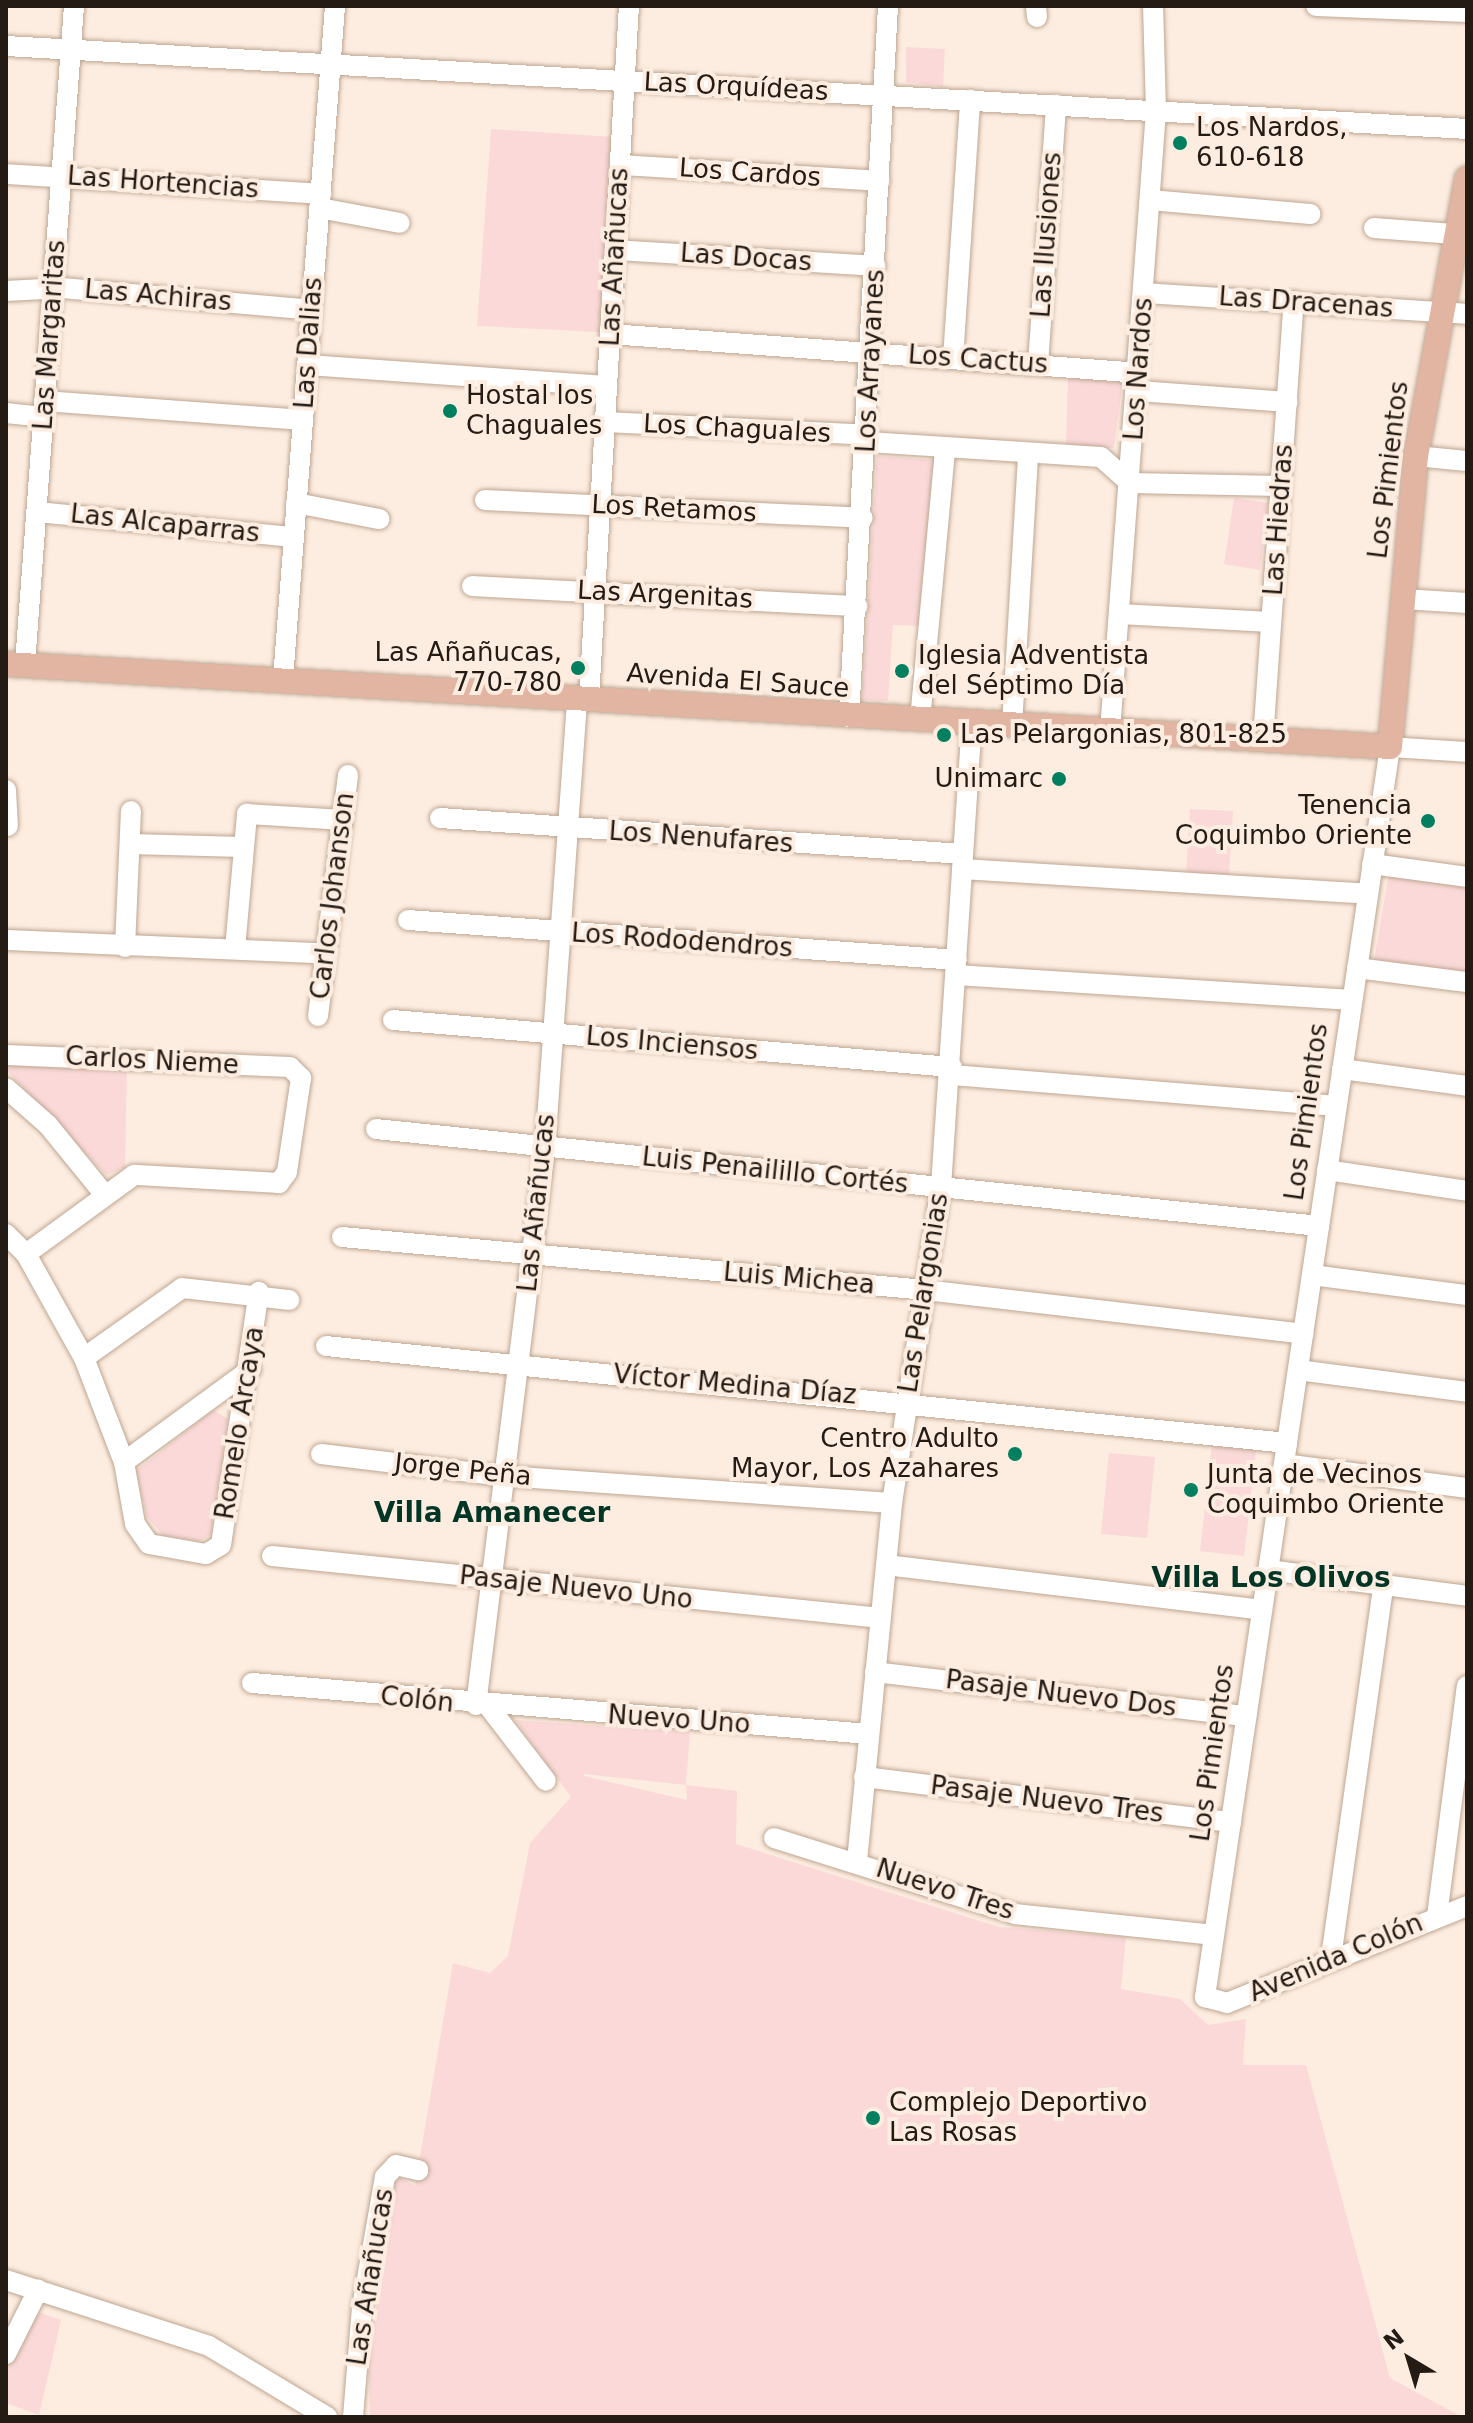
<!DOCTYPE html>
<html>
<head>
<meta charset="utf-8">
<style>
  body { margin:0 }
  #map { position:relative; width:1473px; height:2423px; overflow:hidden; background:#fdede0; font-family:"DejaVu Sans",sans-serif }
  div>[style] { position:absolute }
  .green>* { inset:0; background:#fad9d8 }
  .roads { filter:drop-shadow(0 0 2px #bea692) drop-shadow(0 0 2px #bea692) }
  .minor>* { height:20px; margin:-10px; padding:0 10px; transform-origin:10px; border-radius:10px; background:#fff }
  .major>* { height:24px; margin:-12px; padding:0 12px; transform-origin:12px; border-radius:12px; background:#e2b5a3 }
  .dots>* { width:22px; height:22px; translate:-50% -50%; box-sizing:border-box; border:4px solid #fdede0; border-radius:50% }
  span { translate:-50% -50%; white-space:nowrap; text-align:center; line-height:1.15; -webkit-text-stroke:8px #fdede0; paint-order:stroke }
  .street-label { font-size:26px; color:#241b14 }
  .poi-label { font-size:26px; color:#241b14 }
  .left { translate:0 -50%; text-align:left }
  .right { translate:-100% -50%; text-align:right }
  .neighbourhood-label { font-size:28px; color:#013627; font-weight:700 }
  .frame { position:absolute; inset:0; border:8px solid #241b14; pointer-events:none }
  .north { position:absolute; left:1369px; top:2319px; width:80px; height:80px; -webkit-text-stroke:6px #fdede0; paint-order:stroke; rotate:322deg; font-size:22px; font-weight:700; line-height:32px; text-align:center; color:#241b14 }
  .north::after { content:''; display:block; margin:auto; width:28px; height:36px; background:#241b14; clip-path:polygon(50% 0,100% 100%,50% 72%,0 100%) }
</style>
</head>
<body>
<div id="map">
  <div class="green">
    <div style="clip-path:polygon(906px 47px,945px 49px,943px 87px,906px 82px)"></div>
    <div style="clip-path:polygon(491px 129px,613px 137px,600px 332px,477px 326px)"></div>
    <div style="clip-path:polygon(1068px 372px,1123px 380px,1114px 448px,1066px 446px)"></div>
    <div style="clip-path:polygon(877px 456px,936px 460px,926px 626px,893px 625px,888px 701px,862px 700px)"></div>
    <div style="clip-path:polygon(1234px 498px,1268px 503px,1260px 570px,1224px 564px)"></div>
    <div style="clip-path:polygon(1190px 809px,1233px 811px,1229px 877px,1186px 874px)"></div>
    <div style="clip-path:polygon(1389px 873px,1467px 881px,1467px 976px,1374px 961px)"></div>
    <div style="clip-path:polygon(6px 1060px,127px 1066px,125px 1168px,106px 1175px,6px 1070px)"></div>
    <div style="clip-path:polygon(213px 1410px,228px 1419px,211px 1534px,200px 1541px,164px 1536px,147px 1517px,136px 1471px)"></div>
    <div style="clip-path:polygon(1212px 1445px,1256px 1450px,1244px 1556px,1200px 1551px)"></div>
    <div style="clip-path:polygon(1109px 1453px,1155px 1457px,1147px 1538px,1101px 1534px)"></div>
    <div style="clip-path:polygon(evenodd,515px 1720px,690px 1732px,686px 1785px,737px 1791px,736px 1844px,999px 1927px,1126px 1937px,1121px 1989px,1180px 1999px,1208px 2025px,1246px 2019px,1243px 2065px,1306px 2065px,1390px 2378px,1462px 2417px,370px 2417px,368px 2358px,397px 2176px,415px 2186px,453px 1963px,490px 1973px,508px 1956px,530px 1843px,571px 1797px,515px 1720px,584px 1774px,686px 1785px,687px 1800px,584px 1776px,584px 1774px)"></div>
    <div style="clip-path:polygon(35px 2311px,61px 2320px,39px 2415px,6px 2403px,6px 2370px)"></div>
  </div>
  <div class="roads">
    <div class="minor">
      <div style="left:1036px;top:6px;width:11px;rotate:85deg"></div>
      <div style="left:1316px;top:6px;width:151px;rotate:2.3deg"></div>
      <div style="left:6px;top:46px;width:1463px;rotate:3.25deg"></div>
      <div style="left:621px;top:165px;width:259px;rotate:3.5deg"></div>
      <div style="left:6px;top:174px;width:316px;rotate:3.6deg"></div>
      <div style="left:1150px;top:200px;width:161px;rotate:5deg"></div>
      <div style="left:319px;top:208px;width:82px;rotate:10.5deg"></div>
      <div style="left:1374px;top:228px;width:80px;rotate:4.3deg"></div>
      <div style="left:615px;top:250px;width:261px;rotate:3.5deg"></div>
      <div style="left:6px;top:291px;width:56px;rotate:-3.1deg"></div>
      <div style="left:62px;top:288px;width:250px;rotate:5deg"></div>
      <div style="left:1145px;top:293px;width:323px;rotate:3.7deg"></div>
      <div style="left:610px;top:334px;width:518px;rotate:4.2deg"></div>
      <div style="left:1127px;top:372px;width:22px;rotate:58deg"></div>
      <div style="left:1139px;top:391px;width:149px;rotate:4.2deg"></div>
      <div style="left:953px;top:359px;width:260px;rotate:-86.2deg"></div>
      <div style="left:1038px;top:364px;width:260px;rotate:-86deg"></div>
      <div style="left:307px;top:365px;width:301px;rotate:4deg"></div>
      <div style="left:44px;top:401px;width:260px;rotate:4.2deg"></div>
      <div style="left:6px;top:413px;width:37px;rotate:6deg"></div>
      <div style="left:605px;top:422px;width:263px;rotate:2.8deg"></div>
      <div style="left:868px;top:442px;width:233px;rotate:3.7deg"></div>
      <div style="left:1101px;top:457px;width:39px;rotate:42deg"></div>
      <div style="left:1130px;top:483px;width:151px;rotate:1.1deg"></div>
      <div style="left:1416px;top:456px;width:51px;rotate:5.6deg"></div>
      <div style="left:485px;top:500px;width:378px;rotate:2.7deg"></div>
      <div style="left:296px;top:503px;width:85px;rotate:10.9deg"></div>
      <div style="left:37px;top:512px;width:258px;rotate:5.6deg"></div>
      <div style="left:472px;top:586px;width:386px;rotate:3deg"></div>
      <div style="left:1403px;top:599px;width:64px;rotate:3.6deg"></div>
      <div style="left:1119px;top:614px;width:152px;rotate:3deg"></div>
      <div style="left:25px;top:664px;width:660px;rotate:-85.74deg"></div>
      <div style="left:283px;top:679px;width:675px;rotate:-85.58deg"></div>
      <div style="left:589px;top:699px;width:694px;rotate:-86.7deg"></div>
      <div style="left:849px;top:717px;width:712px;rotate:-86.86deg"></div>
      <div style="left:920px;top:720px;width:271px;rotate:-84.7deg"></div>
      <div style="left:1012px;top:726px;width:270px;rotate:-86.6deg"></div>
      <div style="left:1110px;top:731px;width:622px;rotate:-85.76deg"></div>
      <div style="left:1156px;top:111px;width:105px;rotate:-91.6deg"></div>
      <div style="left:1263px;top:740px;width:440px;rotate:-86deg"></div>
      <div style="left:1467px;top:752px;width:77px;rotate:-176.3deg"></div>
      <div style="left:1390px;top:747px;width:1264px;rotate:98.42deg"></div>
      <div style="left:1205px;top:1997px;width:23px;rotate:15deg"></div>
      <div style="left:1227px;top:2003px;width:259px;rotate:-22deg"></div>
      <div style="left:6px;top:790px;width:36px;rotate:87deg"></div>
      <div style="left:440px;top:818px;width:524px;rotate:3.94deg"></div>
      <div style="left:130px;top:844px;width:113px;rotate:1.5deg"></div>
      <div style="left:1372px;top:864px;width:96px;rotate:7.8deg"></div>
      <div style="left:962px;top:869px;width:407px;rotate:3.5deg"></div>
      <div style="left:408px;top:920px;width:550px;rotate:4.17deg"></div>
      <div style="left:6px;top:940px;width:316px;rotate:2.4deg"></div>
      <div style="left:125px;top:947px;width:136px;rotate:-87.5deg"></div>
      <div style="left:235px;top:949px;width:136px;rotate:-84.9deg"></div>
      <div style="left:247px;top:814px;width:95px;rotate:3.6deg"></div>
      <div style="left:1357px;top:968px;width:111px;rotate:7.3deg"></div>
      <div style="left:956px;top:975px;width:397px;rotate:3.6deg"></div>
      <div style="left:318px;top:1016px;width:243px;rotate:-82.9deg"></div>
      <div style="left:393px;top:1020px;width:561px;rotate:4.81deg"></div>
      <div style="left:6px;top:1055px;width:284px;rotate:2.4deg"></div>
      <div style="left:290px;top:1067px;width:16px;rotate:45deg"></div>
      <div style="left:301px;top:1078px;width:95px;rotate:98.5deg"></div>
      <div style="left:287px;top:1172px;width:14px;rotate:126deg"></div>
      <div style="left:279px;top:1183px;width:145px;rotate:-176.8deg"></div>
      <div style="left:134px;top:1175px;width:134px;rotate:143.8deg"></div>
      <div style="left:1342px;top:1069px;width:126px;rotate:7.7deg"></div>
      <div style="left:952px;top:1075px;width:386px;rotate:4.6deg"></div>
      <div style="left:6px;top:1088px;width:56px;rotate:41.4deg"></div>
      <div style="left:48px;top:1125px;width:89px;rotate:50.9deg"></div>
      <div style="left:376px;top:1129px;width:948px;rotate:5.87deg"></div>
      <div style="left:1327px;top:1170px;width:142px;rotate:8.5deg"></div>
      <div style="left:6px;top:1234px;width:28px;rotate:45deg"></div>
      <div style="left:26px;top:1254px;width:119px;rotate:60.9deg"></div>
      <div style="left:84px;top:1358px;width:111px;rotate:69deg"></div>
      <div style="left:124px;top:1462px;width:63px;rotate:79.9deg"></div>
      <div style="left:135px;top:1524px;width:24px;rotate:55deg"></div>
      <div style="left:149px;top:1544px;width:58px;rotate:10deg"></div>
      <div style="left:206px;top:1554px;width:17px;rotate:-31deg"></div>
      <div style="left:221px;top:1545px;width:256px;rotate:-81.5deg"></div>
      <div style="left:342px;top:1237px;width:585px;rotate:5.19deg"></div>
      <div style="left:925px;top:1290px;width:381px;rotate:6.6deg"></div>
      <div style="left:1312px;top:1275px;width:156px;rotate:7.4deg"></div>
      <div style="left:326px;top:1346px;width:966px;rotate:5.76deg"></div>
      <div style="left:84px;top:1358px;width:120px;rotate:-35.5deg"></div>
      <div style="left:182px;top:1288px;width:108px;rotate:6.4deg"></div>
      <div style="left:1298px;top:1370px;width:170px;rotate:7.4deg"></div>
      <div style="left:321px;top:1454px;width:184px;rotate:6.9deg"></div>
      <div style="left:504px;top:1476px;width:389px;rotate:4deg"></div>
      <div style="left:124px;top:1462px;width:157px;rotate:-36.2deg"></div>
      <div style="left:1284px;top:1464px;width:185px;rotate:7.5deg"></div>
      <div style="left:272px;top:1556px;width:612px;rotate:5.81deg"></div>
      <div style="left:886px;top:1565px;width:379px;rotate:6.8deg"></div>
      <div style="left:1268px;top:1570px;width:201px;rotate:7.4deg"></div>
      <div style="left:875px;top:1672px;width:374px;rotate:6.8deg"></div>
      <div style="left:252px;top:1683px;width:618px;rotate:4.73deg"></div>
      <div style="left:476px;top:1705px;width:561px;rotate:-82.94deg"></div>
      <div style="left:545px;top:1148px;width:451px;rotate:-85.9deg"></div>
      <div style="left:489px;top:1707px;width:93px;rotate:52.4deg"></div>
      <div style="left:864px;top:1777px;width:370px;rotate:7deg"></div>
      <div style="left:774px;top:1838px;width:253px;rotate:17.5deg"></div>
      <div style="left:1015px;top:1914px;width:200px;rotate:6deg"></div>
      <div style="left:857px;top:1861px;width:360px;rotate:-84.4deg"></div>
      <div style="left:892px;top:1503px;width:320px;rotate:-81.2deg"></div>
      <div style="left:941px;top:1187px;width:465px;rotate:-86.2deg"></div>
      <div style="left:1437px;top:1916px;width:232px;rotate:-82.6deg"></div>
      <div style="left:1331px;top:1958px;width:375px;rotate:-82deg"></div>
      <div style="left:6px;top:2280px;width:213px;rotate:18deg"></div>
      <div style="left:209px;top:2346px;width:138px;rotate:31deg"></div>
      <div style="left:6px;top:2354px;width:72px;rotate:-63.4deg"></div>
      <div style="left:353px;top:2417px;width:110px;rotate:-85.3deg"></div>
      <div style="left:362px;top:2307px;width:132px;rotate:-80deg"></div>
      <div style="left:385px;top:2177px;width:16px;rotate:-47deg"></div>
      <div style="left:396px;top:2165px;width:23px;rotate:13deg"></div>
    </div>
    <div class="major">
      <div style="left:6px;top:664px;width:1386px;rotate:3.43deg"></div>
      <div style="left:1390px;top:747px;width:292px;rotate:-84.9deg"></div>
      <div style="left:1416px;top:456px;width:282px;rotate:-79.6deg"></div>
    </div>
  </div>
  <div class="dots">
    <div style="left:1180px;top:143px;background:#017f5f"></div>
    <div style="left:450px;top:411px;background:#017f5f"></div>
    <div style="left:578px;top:668px;background:#017f5f"></div>
    <div style="left:902px;top:671px;background:#017f5f"></div>
    <div style="left:944px;top:735px;background:#017f5f"></div>
    <div style="left:1059px;top:779px;background:#017f5f"></div>
    <div style="left:1428px;top:821px;background:#017f5f"></div>
    <div style="left:1015px;top:1454px;background:#017f5f"></div>
    <div style="left:1191px;top:1490px;background:#017f5f"></div>
    <div style="left:873px;top:2118px;background:#017f5f"></div>
  </div>
  <div class="street-label">
    <span style="left:736px;top:87px;rotate:3deg">Las Orquídeas</span>
    <span style="left:750px;top:173px;rotate:4deg">Los Cardos</span>
    <span style="left:163px;top:183px;rotate:4deg">Las Hortencias</span>
    <span style="left:1047px;top:235px;rotate:-86deg">Las Ilusiones</span>
    <span style="left:615px;top:257px;rotate:-87deg">Las Añañucas</span>
    <span style="left:746px;top:258px;rotate:4deg">Las Docas</span>
    <span style="left:158px;top:296px;rotate:5deg">Las Achiras</span>
    <span style="left:1306px;top:303px;rotate:4deg">Las Dracenas</span>
    <span style="left:50px;top:335px;rotate:-86deg">Las Margaritas</span>
    <span style="left:309px;top:343px;rotate:-86deg">Las Dalias</span>
    <span style="left:978px;top:360px;rotate:4deg">Los Cactus</span>
    <span style="left:871px;top:361px;rotate:-87deg">Los Arrayanes</span>
    <span style="left:1139px;top:369px;rotate:-86deg">Los Nardos</span>
    <span style="left:737px;top:429px;rotate:3deg">Los Chaguales</span>
    <span style="left:1389px;top:470px;rotate:-83deg">Los Pimientos</span>
    <span style="left:674px;top:509px;rotate:3deg">Los Retamos</span>
    <span style="left:1279px;top:520px;rotate:-86deg">Las Hiedras</span>
    <span style="left:165px;top:524px;rotate:6deg">Las Alcaparras</span>
    <span style="left:665px;top:595px;rotate:3deg">Las Argenitas</span>
    <span style="left:738px;top:681px;rotate:4deg">Avenida El Sauce</span>
    <span style="left:701px;top:838px;rotate:4deg">Los Nenufares</span>
    <span style="left:333px;top:896px;rotate:-83deg">Carlos Johanson</span>
    <span style="left:682px;top:941px;rotate:4deg">Los Rododendros</span>
    <span style="left:672px;top:1044px;rotate:5deg">Los Inciensos</span>
    <span style="left:152px;top:1061px;rotate:3deg">Carlos Nieme</span>
    <span style="left:1307px;top:1112px;rotate:-82deg">Los Pimientos</span>
    <span style="left:775px;top:1171px;rotate:6deg">Luis Penailillo Cortés</span>
    <span style="left:537px;top:1203px;rotate:-84deg">Las Añañucas</span>
    <span style="left:799px;top:1279px;rotate:5deg">Luis Michea</span>
    <span style="left:924px;top:1293px;rotate:-81deg">Las Pelargonias</span>
    <span style="left:735px;top:1385px;rotate:5deg">Víctor Medina Díaz</span>
    <span style="left:240px;top:1423px;rotate:-81deg">Romelo Arcaya</span>
    <span style="left:463px;top:1470px;rotate:6deg">Jorge Peña</span>
    <span style="left:576px;top:1588px;rotate:6deg">Pasaje Nuevo Uno</span>
    <span style="left:1061px;top:1694px;rotate:7deg">Pasaje Nuevo Dos</span>
    <span style="left:417px;top:1700px;rotate:6deg">Colón</span>
    <span style="left:679px;top:1720px;rotate:4deg">Nuevo Uno</span>
    <span style="left:1213px;top:1753px;rotate:-82deg">Los Pimientos</span>
    <span style="left:1047px;top:1800px;rotate:7deg">Pasaje Nuevo Tres</span>
    <span style="left:945px;top:1890px;rotate:18deg">Nuevo Tres</span>
    <span style="left:1336px;top:1958px;rotate:-23deg">Avenida Colón</span>
    <span style="left:371px;top:2277px;rotate:-81deg">Las Añañucas</span>
  </div>
  <div class="poi-label">
    <span class="left" style="left:1196px;top:143px">Los Nardos,<br>610-618</span>
    <span class="left" style="left:466px;top:411px">Hostal los<br>Chaguales</span>
    <span class="right" style="left:562px;top:668px">Las Añañucas,<br>770-780</span>
    <span class="left" style="left:918px;top:671px">Iglesia Adventista<br>del Séptimo Día</span>
    <span class="left" style="left:960px;top:735px">Las Pelargonias, 801-825</span>
    <span class="right" style="left:1043px;top:779px">Unimarc</span>
    <span class="right" style="left:1412px;top:821px">Tenencia<br>Coquimbo Oriente</span>
    <span class="right" style="left:999px;top:1454px">Centro Adulto<br>Mayor, Los Azahares</span>
    <span class="left" style="left:1207px;top:1490px">Junta de Vecinos<br>Coquimbo Oriente</span>
    <span class="left" style="left:889px;top:2118px">Complejo Deportivo<br>Las Rosas</span>
  </div>
  <div class="neighbourhood-label">
    <span style="left:492px;top:1513px">Villa Amanecer</span>
    <span style="left:1271px;top:1578px">Villa Los Olivos</span>
  </div>
  <div class="frame"></div>
  <div class="north">N</div>
</div>
</body>
</html>
